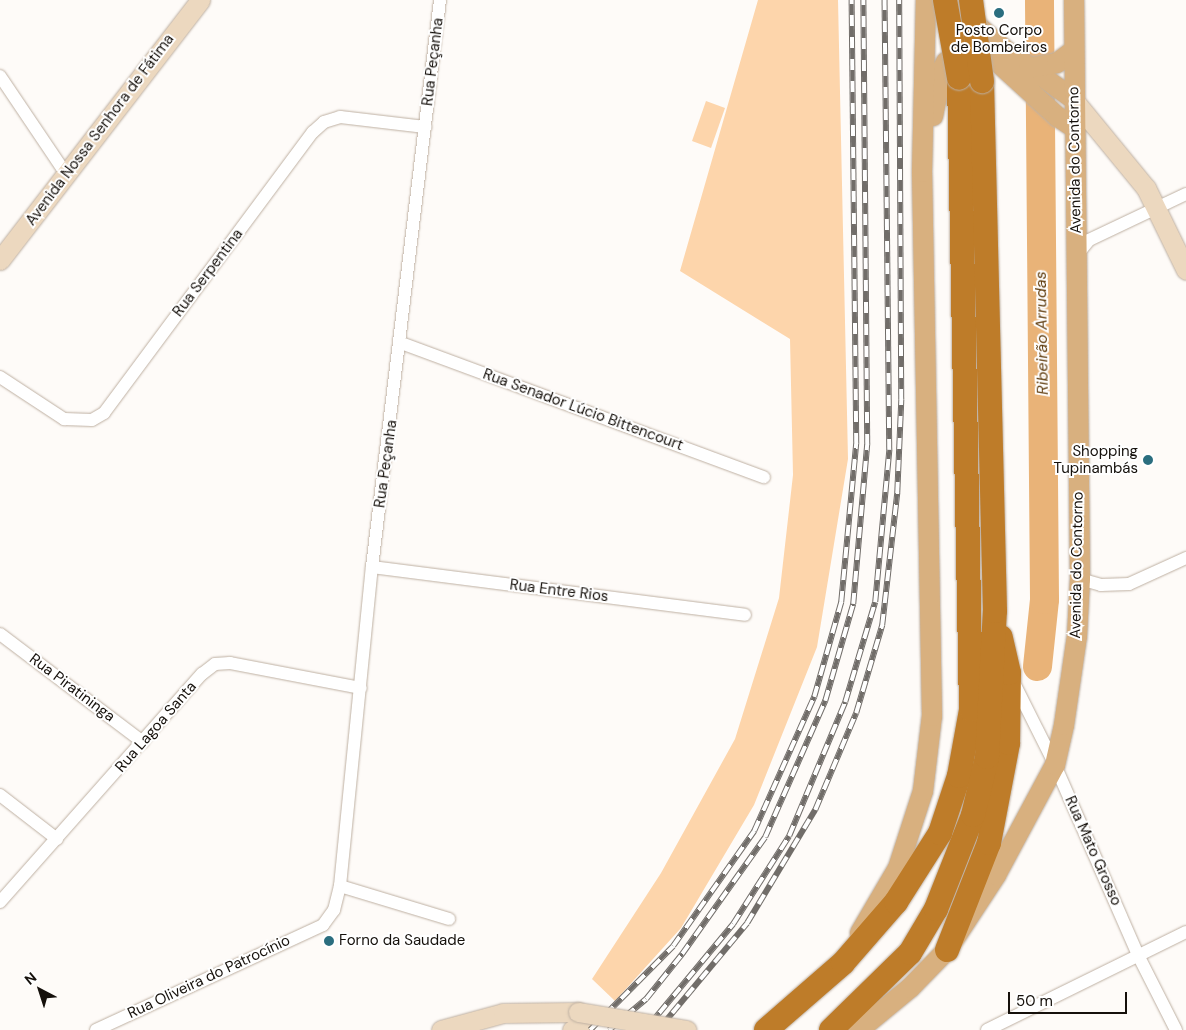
<!DOCTYPE html>
<html>
<head>
<meta charset="utf-8">
<style>
  body { margin:0 }
  #map { position:relative; width:1186px; height:1030px; overflow:hidden; background:#fefbf8; font-family:"DM Sans",sans-serif }
  div>[style] { position:absolute }
  .green>* { inset:0; background:#fdd5ab }
  .river>* { height:29px; margin:-14.5px; padding:0 14.5px; transform-origin:14.5px; border-radius:14.5px; background:#e9b378 }
  .roads { filter:drop-shadow(0 0 1px #beb0a2) drop-shadow(0 0 1px #beb0a2) }
  .street>* { height:12px; margin:-6px; padding:0 6px; transform-origin:6px; border-radius:6px; background:#fff }
  .secondary>* { height:19px; margin:-9.5px; padding:0 9.5px; transform-origin:9.5px; border-radius:9.5px; background:#ecd8bf }
  .primary>* { height:20px; margin:-10px; padding:0 10px; transform-origin:10px; border-radius:10px; background:#d8b07f }
  .highway>* { height:24px; margin:-12px; padding:0 12px; transform-origin:12px; border-radius:12px; background:#be7c29 }
  .rail>* { height:5.5px; margin-top:-2.75px; transform-origin:0; background:repeating-linear-gradient(90deg,#fff 0 11px,#716d69 0 22px); box-sizing:border-box; border-block:1px solid #716d69 }
  .bridges { filter:drop-shadow(0 0 1px #beb0a2) drop-shadow(0 0 1px #beb0a2) }
  .secondary-bridge>* { height:19px; margin:-9.5px; padding:0 9.5px; transform-origin:9.5px; border-radius:9.5px; background:#ecd8bf }
  .highway-bridge>* { height:24px; margin:-12px; padding:0 12px; transform-origin:12px; border-radius:12px; background:#be7c29 }
  .dots>* { width:14px; height:14px; translate:-50% -50%; box-sizing:border-box; border:2px solid #fff; border-radius:50% }
  span { translate:-50% -50%; white-space:nowrap; text-align:center; line-height:1.15; -webkit-text-stroke:4px #fff; paint-order:stroke }
  .poi-label { font-size:15px; color:#15100b }
  .right { translate:-100% -50%; text-align:right }
  .left { translate:0 -50%; text-align:left }
  .street-label { font-size:15px; color:#15100b }
  .water-label { font-size:16px; color:#5f3b0c; font-style:italic }
  .north { position:absolute; left:15px; top:965px; width:50px; height:50px; -webkit-text-stroke:4px #fff; paint-order:stroke; rotate:320deg; font-size:14px; font-weight:700; line-height:20px; text-align:center; color:#15100b }
  .north::after { content:''; display:block; margin:auto; width:18px; height:22px; background:#15100b; clip-path:polygon(50% 0,100% 100%,50% 72%,0 100%) }
  .scale { position:absolute; left:1008px; top:992px; width:119px; height:22px; box-sizing:border-box; border:2px solid #15100b; border-top:0; padding-left:6px; font-size:15px; line-height:18px; white-space:nowrap; color:#15100b; -webkit-text-stroke:4px #fff; paint-order:stroke }
</style>
</head>
<body>
<div id="map">
  <div class="green">
    <div style="clip-path:polygon(758px 0,838px 0,848px 459px,817px 647px,754px 805px,681px 928px,615px 1001px,592px 979px,661px 873px,735px 739px,779px 598px,793px 475px,790px 339px,680px 271px)"></div>
    <div style="clip-path:polygon(706px 101px,725px 108px,711px 148px,692px 141px)"></div>
  </div>
  <div class="river">
    <div style="left:1037px;top:666px;width:67px;rotate:-84deg"></div>
    <div style="left:1044px;top:599px;width:599px;rotate:-90.48deg"></div>
  </div>
  <div class="roads">
    <div class="street">
      <div style="left:0;top:76px;width:118px;rotate:56deg"></div>
      <div style="left:1077px;top:255px;width:19px;rotate:-51deg"></div>
      <div style="left:1089px;top:240px;width:107px;rotate:-25.4deg"></div>
      <div style="left:401px;top:343px;width:387px;rotate:20.3deg"></div>
      <div style="left:0;top:377px;width:77px;rotate:33.3deg"></div>
      <div style="left:64px;top:419px;width:28px;rotate:2deg"></div>
      <div style="left:92px;top:420px;width:14px;rotate:-30deg"></div>
      <div style="left:104px;top:413px;width:350px;rotate:-53.4deg"></div>
      <div style="left:313px;top:132px;width:15px;rotate:-42deg"></div>
      <div style="left:324px;top:122px;width:17px;rotate:-17deg"></div>
      <div style="left:340px;top:117px;width:86px;rotate:6.7deg"></div>
      <div style="left:372px;top:567px;width:376px;rotate:7.3deg"></div>
      <div style="left:1080px;top:579px;width:22px;rotate:16deg"></div>
      <div style="left:1101px;top:585px;width:28px;rotate:-2deg"></div>
      <div style="left:1129px;top:584px;width:63px;rotate:-24.5deg"></div>
      <div style="left:0;top:634px;width:179px;rotate:37.1deg"></div>
      <div style="left:1013px;top:681px;width:94px;rotate:63.4deg"></div>
      <div style="left:1055px;top:765px;width:207px;rotate:66.4deg"></div>
      <div style="left:1138px;top:955px;width:84px;rotate:63.1deg"></div>
      <div style="left:0;top:795px;width:72px;rotate:37.7deg"></div>
      <div style="left:340px;top:886px;width:114px;rotate:16.8deg"></div>
      <div style="left:0;top:902px;width:305px;rotate:-48.5deg"></div>
      <div style="left:202px;top:674px;width:16px;rotate:-38deg"></div>
      <div style="left:215px;top:664px;width:15px;rotate:-4deg"></div>
      <div style="left:230px;top:663px;width:133px;rotate:10.8deg"></div>
      <div style="left:96px;top:1030px;width:250px;rotate:-24.8deg"></div>
      <div style="left:323px;top:925px;width:19px;rotate:-54deg"></div>
      <div style="left:334px;top:910px;width:25px;rotate:-76deg"></div>
      <div style="left:340px;top:886px;width:321px;rotate:-84.3deg"></div>
      <div style="left:372px;top:567px;width:571px;rotate:-83.16deg"></div>
      <div style="left:987px;top:1030px;width:222px;rotate:-26.2deg"></div>
    </div>
    <div class="secondary">
      <div style="left:1072px;top:98px;width:117px;rotate:50.6deg"></div>
      <div style="left:1146px;top:188px;width:91px;rotate:64deg"></div>
      <div style="left:0;top:260px;width:328px;rotate:-52.4deg"></div>
      <div style="left:441px;top:1030px;width:64px;rotate:-15.3deg"></div>
      <div style="left:503px;top:1013px;width:75px;rotate:-0.8deg"></div>
      <div style="left:572px;top:1030px;width:11px"></div>
    </div>
    <div class="primary">
      <div style="left:948px;top:0;width:74px;rotate:41.2deg"></div>
      <div style="left:1004px;top:49px;width:84px;rotate:35.8deg"></div>
      <div style="left:1029px;top:68px;width:28px;rotate:-10deg"></div>
      <div style="left:1057px;top:63px;width:20px;rotate:-37deg"></div>
      <div style="left:933px;top:116px;width:47px;rotate:-78.9deg"></div>
      <div style="left:942px;top:70px;width:9px;rotate:-63deg"></div>
      <div style="left:946px;top:62px;width:9px;rotate:-32deg"></div>
      <div style="left:954px;top:57px;width:36px;rotate:-3deg"></div>
      <div style="left:990px;top:55px;width:92px;rotate:42.4deg"></div>
      <div style="left:1058px;top:117px;width:18px;rotate:34deg"></div>
      <div style="left:860px;top:933px;width:75px;rotate:-59.7deg"></div>
      <div style="left:898px;top:868px;width:81px;rotate:-72deg"></div>
      <div style="left:923px;top:791px;width:76px;rotate:-83.2deg"></div>
      <div style="left:932px;top:716px;width:544px;rotate:-91.05deg"></div>
      <div style="left:922px;top:172px;width:172px;rotate:-88.7deg"></div>
      <div style="left:859px;top:1030px;width:66px;rotate:-39.5deg"></div>
      <div style="left:910px;top:988px;width:53px;rotate:-45.8deg"></div>
      <div style="left:947px;top:950px;width:90px;rotate:-56.8deg"></div>
      <div style="left:996px;top:875px;width:125px;rotate:-61.8deg"></div>
      <div style="left:1055px;top:765px;width:41px;rotate:-77.3deg"></div>
      <div style="left:1064px;top:725px;width:90px;rotate:-81.7deg"></div>
      <div style="left:1077px;top:636px;width:57px;rotate:-87deg"></div>
      <div style="left:1080px;top:579px;width:579px;rotate:-90.59deg"></div>
    </div>
    <div class="highway">
      <div style="left:947px;top:950px;width:115px;rotate:-68.6deg"></div>
      <div style="left:989px;top:843px;width:102px;rotate:-79.2deg"></div>
      <div style="left:1008px;top:743px;width:70px;rotate:-89.2deg"></div>
      <div style="left:1009px;top:673px;width:37px;rotate:-103deg"></div>
      <div style="left:766px;top:1030px;width:102px;rotate:-41deg"></div>
      <div style="left:843px;top:963px;width:81px;rotate:-49deg"></div>
      <div style="left:896px;top:902px;width:82px;rotate:-57.5deg"></div>
      <div style="left:940px;top:833px;width:60px;rotate:-71.6deg"></div>
      <div style="left:959px;top:776px;width:67px;rotate:-79.7deg"></div>
      <div style="left:971px;top:710px;width:632px;rotate:-91.09deg"></div>
      <div style="left:831px;top:1030px;width:110px;rotate:-44.3deg"></div>
      <div style="left:910px;top:953px;width:51px;rotate:-59.4deg"></div>
      <div style="left:936px;top:909px;width:101px;rotate:-68.5deg"></div>
      <div style="left:973px;top:815px;width:60px;rotate:-76.4deg"></div>
      <div style="left:987px;top:757px;width:146px;rotate:-86.9deg"></div>
      <div style="left:995px;top:611px;width:530px;rotate:-91.41deg"></div>
    </div>
  </div>
  <div class="rail">
    <div style="left:590px;top:1030px;width:118px;rotate:-45.3deg"></div>
    <div style="left:673px;top:946px;width:141px;rotate:-54.8deg"></div>
    <div style="left:754px;top:831px;width:147px;rotate:-65.9deg"></div>
    <div style="left:814px;top:697px;width:99px;rotate:-74.1deg"></div>
    <div style="left:841px;top:602px;width:159px;rotate:-84.6deg"></div>
    <div style="left:856px;top:444px;width:444px;rotate:-90.6deg"></div>
    <div style="left:609px;top:1030px;width:48px;rotate:-40deg"></div>
    <div style="left:646px;top:999px;width:58px;rotate:-51.3deg"></div>
    <div style="left:682px;top:954px;width:143px;rotate:-54.6deg"></div>
    <div style="left:765px;top:837px;width:149px;rotate:-66.2deg"></div>
    <div style="left:825px;top:701px;width:101px;rotate:-73.9deg"></div>
    <div style="left:853px;top:604px;width:160px;rotate:-85deg"></div>
    <div style="left:867px;top:445px;width:445px;rotate:-90.5deg"></div>
    <div style="left:645px;top:1030px;width:138px;rotate:-50.3deg"></div>
    <div style="left:733px;top:924px;width:104px;rotate:-57.5deg"></div>
    <div style="left:789px;top:836px;width:145px;rotate:-67.3deg"></div>
    <div style="left:845px;top:702px;width:104px;rotate:-73.3deg"></div>
    <div style="left:875px;top:602px;width:153px;rotate:-84.7deg"></div>
    <div style="left:889px;top:450px;width:450px;rotate:-90.6deg"></div>
    <div style="left:658px;top:1030px;width:139px;rotate:-50.2deg"></div>
    <div style="left:747px;top:923px;width:132px;rotate:-59deg"></div>
    <div style="left:815px;top:810px;width:105px;rotate:-67.1deg"></div>
    <div style="left:856px;top:713px;width:92px;rotate:-73.5deg"></div>
    <div style="left:882px;top:625px;width:133px;rotate:-83.5deg"></div>
    <div style="left:897px;top:493px;width:93px;rotate:-87.5deg"></div>
    <div style="left:901px;top:400px;width:400px;rotate:-90.3deg"></div>
  </div>
  <div class="bridges">
    <div class="secondary-bridge">
      <div style="left:578px;top:1012px;width:110px;rotate:9.4deg"></div>
    </div>
    <div class="highway-bridge">
      <div style="left:945px;top:0;width:79px;rotate:79.8deg"></div>
      <div style="left:971px;top:0;width:82px;rotate:82.3deg"></div>
    </div>
  </div>
  <div class="dots">
    <div style="left:999px;top:13px;background:#2b6e7f"></div>
    <div style="left:1148px;top:460px;background:#2b6e7f"></div>
    <div style="left:329px;top:941px;background:#2b6e7f"></div>
  </div>
  <div class="poi-label">
    <span style="left:999px;top:39px">Posto Corpo<br>de Bombeiros</span>
    <span class="right" style="left:1138px;top:460px">Shopping<br>Tupinambás</span>
    <span class="left" style="left:339px;top:941px">Forno da Saudade</span>
  </div>
  <div class="street-label">
    <span style="left:433px;top:62px;rotate:-83deg">Rua Peçanha</span>
    <span style="left:100px;top:130px;rotate:-53deg">Avenida Nossa Senhora de Fátima</span>
    <span style="left:1075px;top:160px;rotate:-91deg">Avenida do Contorno</span>
    <span style="left:208px;top:273px;rotate:-53deg">Rua Serpentina</span>
    <span style="left:583px;top:410px;rotate:20deg">Rua Senador Lúcio Bittencourt</span>
    <span style="left:386px;top:464px;rotate:-82deg">Rua Peçanha</span>
    <span style="left:1077px;top:565px;rotate:-89deg">Avenida do Contorno</span>
    <span style="left:559px;top:591px;rotate:7deg">Rua Entre Rios</span>
    <span style="left:72px;top:688px;rotate:37deg">Rua Piratininga</span>
    <span style="left:156px;top:727px;rotate:-49deg">Rua Lagoa Santa</span>
    <span style="left:1093px;top:851px;rotate:66deg">Rua Mato Grosso</span>
    <span style="left:209px;top:977px;rotate:-25deg">Rua Oliveira do Patrocínio</span>
  </div>
  <div class="water-label">
    <span style="left:1042px;top:333px;rotate:-91deg">Ribeirão Arrudas</span>
  </div>
  <div class="north">N</div>
  <div class="scale">50 m</div>
</div>
</body>
</html>
